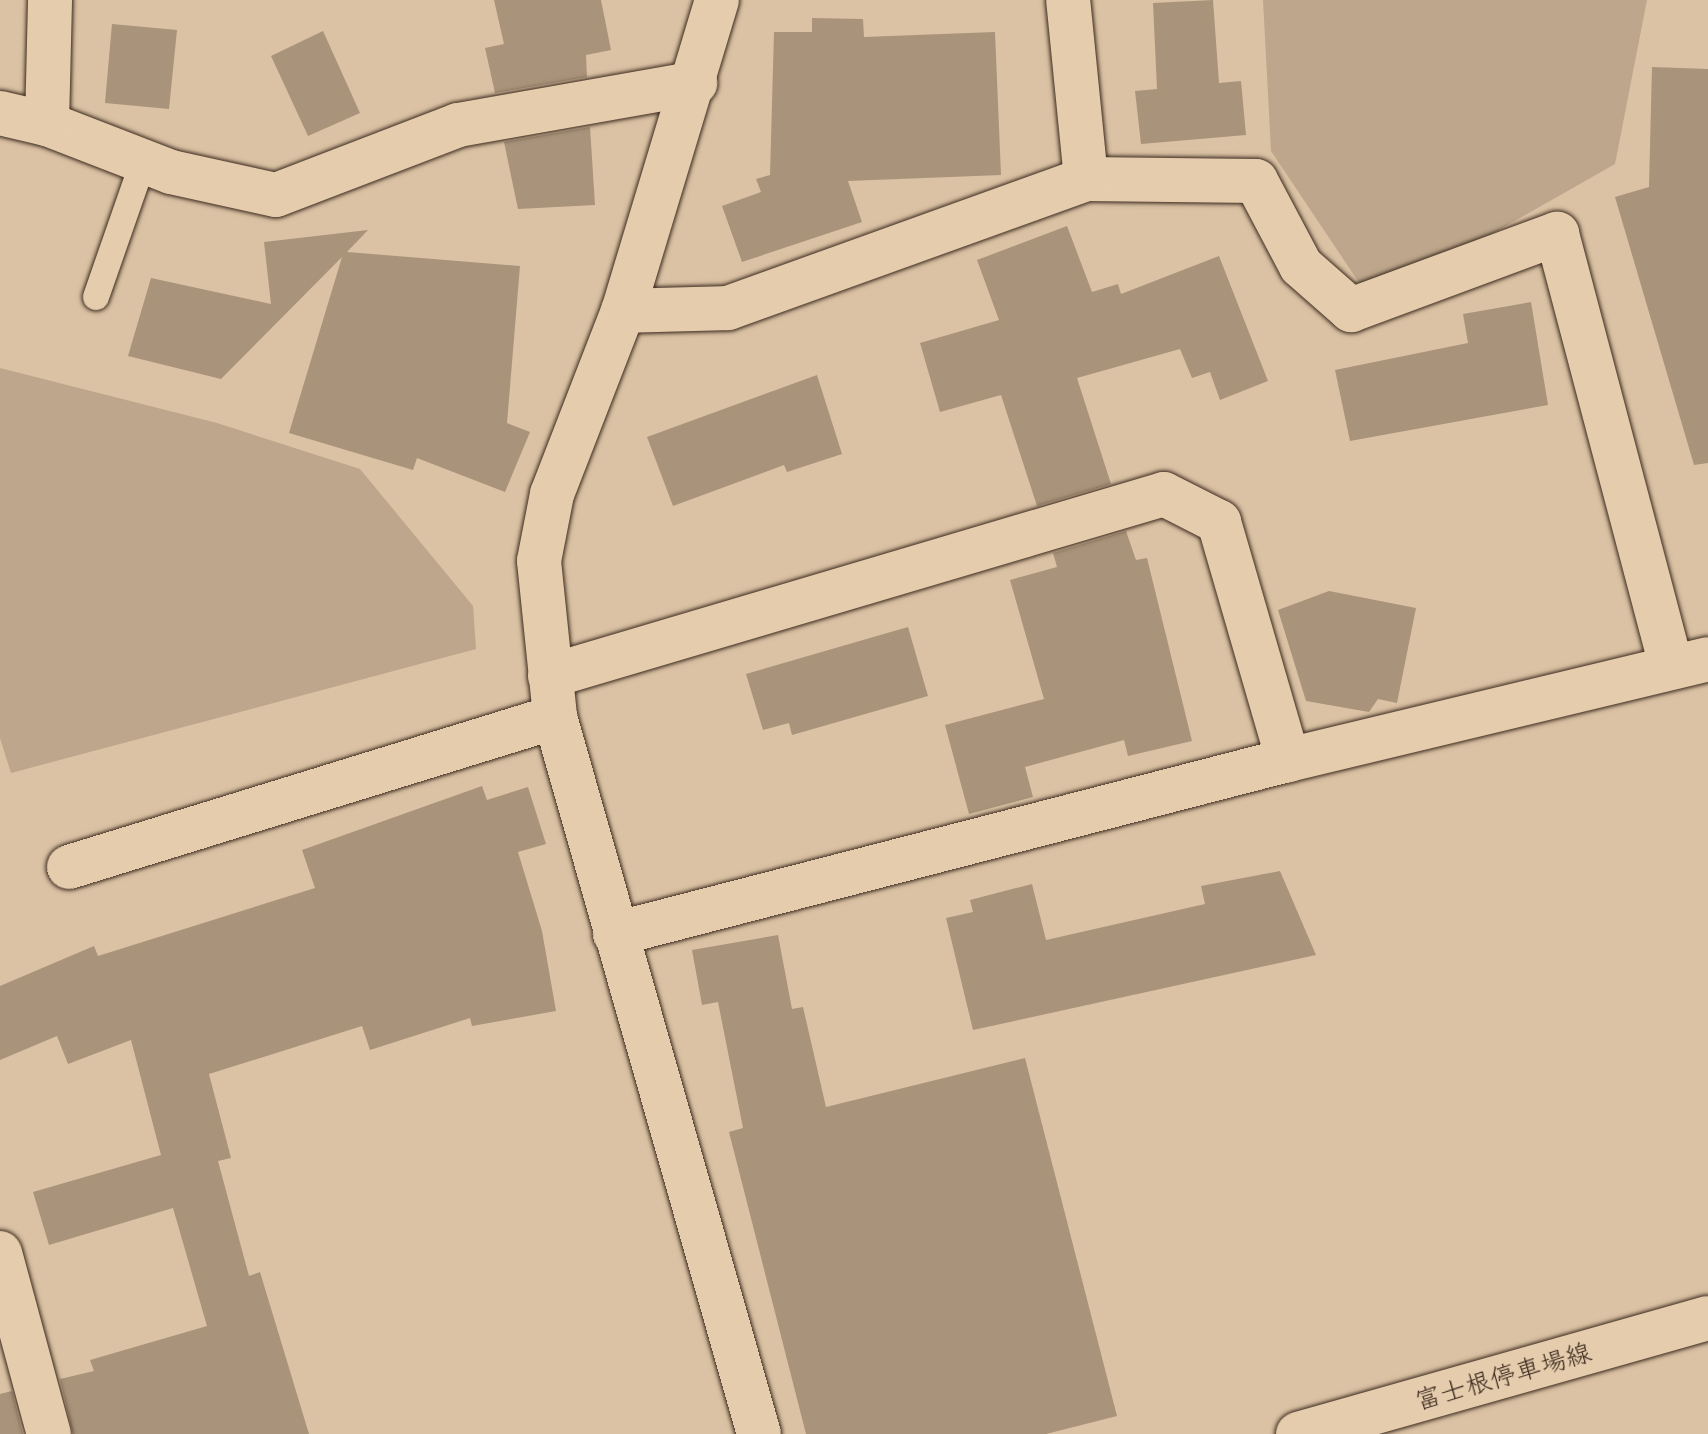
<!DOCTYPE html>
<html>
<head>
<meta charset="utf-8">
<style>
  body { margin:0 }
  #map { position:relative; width:1708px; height:1434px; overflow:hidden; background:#dbc2a4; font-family:Delius,"Klee One",sans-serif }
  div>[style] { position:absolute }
  .green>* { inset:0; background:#bda68b }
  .building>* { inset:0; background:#a9937a }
  .roads { filter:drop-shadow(0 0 2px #3b2a1e) drop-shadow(0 0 2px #3b2a1e) }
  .lane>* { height:26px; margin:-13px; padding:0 13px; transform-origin:13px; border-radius:13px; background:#e5ccad }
  .street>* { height:44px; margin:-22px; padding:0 22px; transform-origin:22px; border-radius:22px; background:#e5ccad }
  .secondary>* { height:44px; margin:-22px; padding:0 22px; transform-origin:22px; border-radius:22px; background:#e5ccad }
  span { translate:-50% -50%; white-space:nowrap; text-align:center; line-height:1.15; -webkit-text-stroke:7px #e5ccad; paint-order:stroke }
  .street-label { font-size:26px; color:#3b2a1e }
</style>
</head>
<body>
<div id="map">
  <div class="green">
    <div style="clip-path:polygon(1263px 0,1647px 0,1615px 164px,1372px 302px,1271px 151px)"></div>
    <div style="clip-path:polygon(0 368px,217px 423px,360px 469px,473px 606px,476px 649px,11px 773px,0 738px)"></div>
  </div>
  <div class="building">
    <div style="clip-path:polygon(494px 0,601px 0,611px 50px,586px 55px,587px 77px,495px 93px,485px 48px,504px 44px)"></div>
    <div style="clip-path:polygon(1213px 0,1219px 83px,1241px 81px,1246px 135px,1141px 144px,1135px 91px,1157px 89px,1153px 3px)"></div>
    <div style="clip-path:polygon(812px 18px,863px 19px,864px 37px,995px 32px,1001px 175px,848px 181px,862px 222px,742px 262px,722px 206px,761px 192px,756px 179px,770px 175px,774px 32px,812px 32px)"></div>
    <div style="clip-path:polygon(112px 24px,177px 30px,169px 109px,105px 103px)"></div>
    <div style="clip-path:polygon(323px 31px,360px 113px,308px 136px,271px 56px)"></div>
    <div style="clip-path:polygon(1652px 67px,1708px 69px,1708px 463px,1694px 465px,1615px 197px,1649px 187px)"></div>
    <div style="clip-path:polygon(590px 127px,595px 205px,518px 209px,504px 142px)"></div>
    <div style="clip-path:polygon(1067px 226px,1092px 292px,1118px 284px,1121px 294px,1219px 256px,1268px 381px,1220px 400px,1210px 372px,1192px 378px,1180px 349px,1077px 378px,1111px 484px,1037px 506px,1001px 395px,940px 412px,920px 343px,999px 320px,977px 260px)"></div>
    <div style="clip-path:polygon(368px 230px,347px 252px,520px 266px,507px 423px,530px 432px,505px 492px,417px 458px,413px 470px,289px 433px,342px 257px,221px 379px,128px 356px,151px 278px,271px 304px,264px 242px)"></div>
    <div style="clip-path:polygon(1531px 302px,1548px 405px,1350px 441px,1335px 370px,1468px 343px,1463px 314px)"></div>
    <div style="clip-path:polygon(817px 375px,842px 454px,787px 472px,784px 465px,673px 506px,647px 437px)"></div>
    <div style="clip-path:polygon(1126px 531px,1136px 560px,1147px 558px,1192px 741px,1128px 756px,1124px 740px,1025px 767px,1033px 797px,969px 814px,945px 725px,1044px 699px,1010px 580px,1057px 567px,1053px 553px)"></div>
    <div style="clip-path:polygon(1329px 591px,1416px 608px,1397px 703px,1378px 699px,1369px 712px,1306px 701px,1278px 610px)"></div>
    <div style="clip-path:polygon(908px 627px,928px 696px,792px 735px,789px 723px,763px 730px,746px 674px)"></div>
    <div style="clip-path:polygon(482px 786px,487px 800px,528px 787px,546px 844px,518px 852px,542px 931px,556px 1011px,472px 1026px,470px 1018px,370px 1050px,362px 1026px,209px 1074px,231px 1158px,218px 1161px,249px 1276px,260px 1272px,309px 1434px,73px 1434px,60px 1379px,94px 1371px,90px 1360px,207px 1326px,173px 1208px,49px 1245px,33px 1192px,161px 1155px,131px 1040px,68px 1064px,57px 1036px,0 1060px,0 986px,94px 946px,98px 956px,315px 888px,302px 850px)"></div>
    <div style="clip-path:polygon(1280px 871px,1316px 955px,973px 1030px,946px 918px,973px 912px,970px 900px,1032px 884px,1046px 940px,1205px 904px,1201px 886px)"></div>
    <div style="clip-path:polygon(778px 935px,792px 1009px,803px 1007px,826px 1107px,1025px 1058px,1117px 1416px,1046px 1434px,806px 1434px,729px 1132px,743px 1128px,718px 1002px,702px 1005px,692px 950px)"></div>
    <div style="clip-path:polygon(12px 1391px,23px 1434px,0 1434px,0 1394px)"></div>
  </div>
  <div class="roads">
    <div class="lane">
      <div style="left:96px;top:297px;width:143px;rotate:-70.8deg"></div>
    </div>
    <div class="street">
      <div style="left:717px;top:0;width:325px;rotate:106.8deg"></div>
      <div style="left:623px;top:311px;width:196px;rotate:111.2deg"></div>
      <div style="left:552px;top:494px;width:68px;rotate:101deg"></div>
      <div style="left:539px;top:561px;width:157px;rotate:84.1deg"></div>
      <div style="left:555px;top:717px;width:745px;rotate:74.12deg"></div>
      <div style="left:0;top:113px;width:48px;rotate:13.2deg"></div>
      <div style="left:47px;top:124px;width:133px;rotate:21.2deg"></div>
      <div style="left:171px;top:172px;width:107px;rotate:12.4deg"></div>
      <div style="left:276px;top:195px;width:195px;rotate:-21deg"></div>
      <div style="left:458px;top:125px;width:241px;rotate:-10deg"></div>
      <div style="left:47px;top:124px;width:124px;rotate:-88.6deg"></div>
      <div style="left:1086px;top:179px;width:170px;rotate:0.7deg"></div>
      <div style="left:1256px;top:181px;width:96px;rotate:62.1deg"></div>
      <div style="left:1301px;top:266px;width:67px;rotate:41.3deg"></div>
      <div style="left:1351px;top:310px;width:220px;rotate:-20.3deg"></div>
      <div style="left:1557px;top:234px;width:448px;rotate:75.2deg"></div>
      <div style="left:623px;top:311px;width:105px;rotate:-1.6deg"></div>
      <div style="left:728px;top:308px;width:381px;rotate:-19.8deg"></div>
      <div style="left:1086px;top:179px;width:180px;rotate:-95.7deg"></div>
      <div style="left:550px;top:676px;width:640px;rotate:-16.51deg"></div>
      <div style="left:1164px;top:494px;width:62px;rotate:27deg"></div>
      <div style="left:1219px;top:522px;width:248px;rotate:73.8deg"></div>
      <div style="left:69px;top:867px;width:509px;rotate:-17.15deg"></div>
      <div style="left:615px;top:934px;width:695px;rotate:-14.5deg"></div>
      <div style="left:1288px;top:760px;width:432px;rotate:-13.5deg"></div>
      <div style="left:0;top:1253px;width:188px;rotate:74.9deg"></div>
    </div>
    <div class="secondary">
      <div style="left:1298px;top:1434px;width:426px;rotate:-15.8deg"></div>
    </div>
  </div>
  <div class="street-label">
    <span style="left:1503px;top:1376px;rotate:-16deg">富士根停車場線</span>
  </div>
</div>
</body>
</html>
